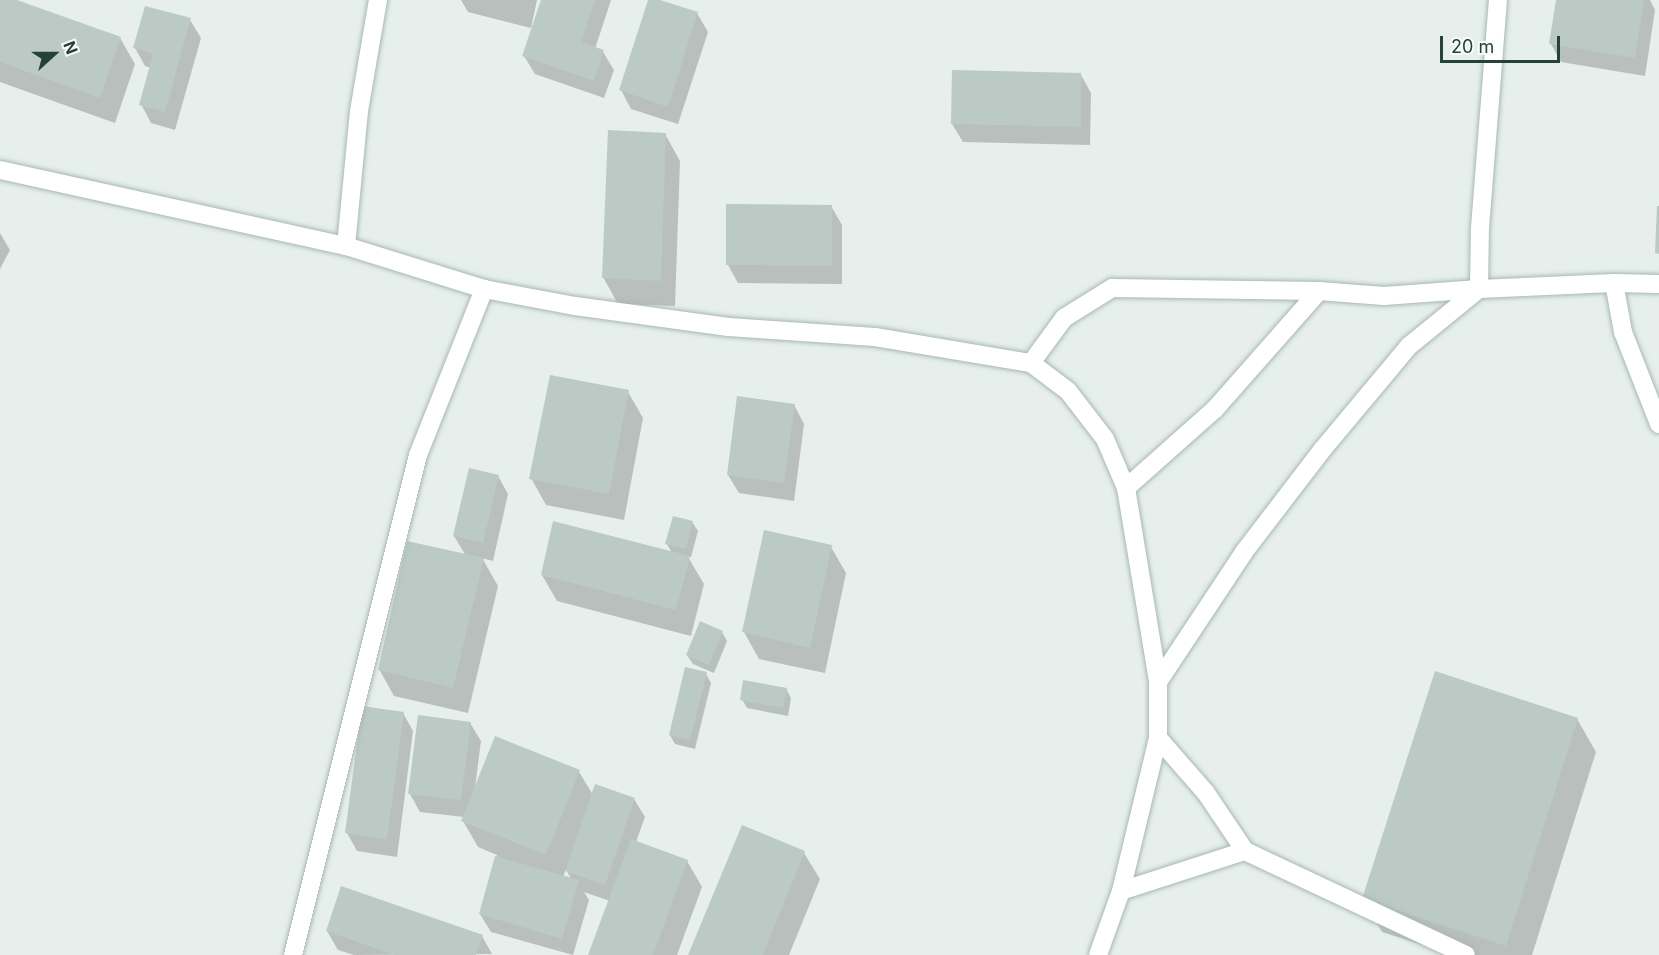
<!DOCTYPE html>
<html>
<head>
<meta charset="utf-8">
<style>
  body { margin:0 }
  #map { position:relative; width:1659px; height:955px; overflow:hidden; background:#e6efeb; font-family:Inter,sans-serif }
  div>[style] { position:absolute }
  .shadow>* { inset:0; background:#0003 }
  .building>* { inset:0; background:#bbcac4 }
  .roads { filter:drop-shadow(0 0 2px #a8b8b2) drop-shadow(0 0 2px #a8b8b2) }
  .minor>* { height:18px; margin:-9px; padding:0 9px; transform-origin:9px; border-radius:9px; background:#fff }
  span { translate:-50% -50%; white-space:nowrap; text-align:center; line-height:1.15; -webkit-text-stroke:4.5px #f7fbf9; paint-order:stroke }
  .north { position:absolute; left:24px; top:24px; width:60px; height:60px; -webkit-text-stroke:4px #f7fbf9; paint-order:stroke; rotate:69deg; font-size:16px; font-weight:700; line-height:24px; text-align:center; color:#24423a }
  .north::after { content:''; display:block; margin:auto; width:21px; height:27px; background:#24423a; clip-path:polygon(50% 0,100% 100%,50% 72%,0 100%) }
  .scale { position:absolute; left:1440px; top:36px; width:120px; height:27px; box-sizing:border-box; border:3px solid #24423a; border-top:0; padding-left:8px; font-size:18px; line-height:21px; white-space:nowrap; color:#24423a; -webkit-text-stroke:4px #f7fbf9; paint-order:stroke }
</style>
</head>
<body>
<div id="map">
  <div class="shadow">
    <div style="clip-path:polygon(0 0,13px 0,120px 38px,135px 64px,115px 123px,0 82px)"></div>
    <div style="clip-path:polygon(461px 0,537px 0,531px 28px,468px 12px)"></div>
    <div style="clip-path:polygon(543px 0,611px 0,595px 49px,603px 52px,614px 70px,604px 98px,535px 74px,524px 56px)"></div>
    <div style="clip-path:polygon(650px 0,697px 13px,708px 32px,678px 124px,631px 109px,621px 90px)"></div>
    <div style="clip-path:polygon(1557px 0,1650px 0,1655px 10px,1645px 76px,1561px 62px,1551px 44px)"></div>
    <div style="clip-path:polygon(190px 20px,201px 38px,175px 130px,151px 123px,141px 104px,151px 68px,145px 66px,135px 48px)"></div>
    <div style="clip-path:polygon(1081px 75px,1091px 93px,1090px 145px,963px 142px,952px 124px)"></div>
    <div style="clip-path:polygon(665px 134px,680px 161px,675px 306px,618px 304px,603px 277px)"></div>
    <div style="clip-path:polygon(831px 206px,842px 225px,842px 284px,738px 283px,728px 265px)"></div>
    <div style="clip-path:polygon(0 233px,10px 250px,0 269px)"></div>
    <div style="clip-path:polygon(628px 392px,643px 418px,624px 520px,546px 505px,531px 478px)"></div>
    <div style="clip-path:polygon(794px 405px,804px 424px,794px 501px,739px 493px,728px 475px)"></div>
    <div style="clip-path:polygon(498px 476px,508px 494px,493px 561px,482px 558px,498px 586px,468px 713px,394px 696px,379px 669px,466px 556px,454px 536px)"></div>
    <div style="clip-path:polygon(692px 522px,698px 531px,691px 557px,688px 557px,704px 584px,691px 636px,557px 601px,542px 575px,672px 553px,667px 544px)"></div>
    <div style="clip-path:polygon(831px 547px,846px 573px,825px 673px,759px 659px,744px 632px)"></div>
    <div style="clip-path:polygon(722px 632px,727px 641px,714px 673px,693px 664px,687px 655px)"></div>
    <div style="clip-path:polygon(706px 674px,711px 683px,695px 749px,675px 744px,670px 735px)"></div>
    <div style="clip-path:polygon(786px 689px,791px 698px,788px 716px,747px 708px,742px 699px)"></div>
    <div style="clip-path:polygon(403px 713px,413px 731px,397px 857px,357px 851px,347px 833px)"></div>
    <div style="clip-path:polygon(1577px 719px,1596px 752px,1532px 955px,1454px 955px,1382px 932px,1364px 899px)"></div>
    <div style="clip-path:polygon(evenodd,470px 723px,481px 741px,475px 788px,579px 772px,593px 795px,634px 799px,645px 817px,636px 842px,687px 861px,702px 887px,677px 955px,590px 955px,610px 901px,584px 892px,589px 900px,573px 955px,491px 932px,480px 914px,497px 855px,478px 847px,463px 821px,464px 817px,420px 812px,410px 794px,470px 723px,566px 869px,571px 879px,563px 877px,566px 869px)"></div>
    <div style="clip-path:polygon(743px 827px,804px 853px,820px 879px,789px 955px,690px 955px)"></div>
    <div style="clip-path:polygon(327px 931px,482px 936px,492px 954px,354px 955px,338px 950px)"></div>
  </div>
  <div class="building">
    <div style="clip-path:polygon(0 0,17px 0,121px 37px,100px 98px,0 62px)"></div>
    <div style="clip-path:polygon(541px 0,595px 0,581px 42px,604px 50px,594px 81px,522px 56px)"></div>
    <div style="clip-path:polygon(648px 0,660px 0,698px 12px,668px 107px,619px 90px)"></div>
    <div style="clip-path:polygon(1556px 0,1644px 0,1635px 58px,1549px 44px)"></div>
    <div style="clip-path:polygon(145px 6px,191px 18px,165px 112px,139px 105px,153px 54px,133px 48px)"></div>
    <div style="clip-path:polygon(952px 70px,1081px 73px,1081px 127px,951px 124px)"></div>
    <div style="clip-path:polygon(608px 130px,666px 133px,661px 281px,602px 278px)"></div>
    <div style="clip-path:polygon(726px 204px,832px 205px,832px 266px,726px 265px)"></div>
    <div style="clip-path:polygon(1657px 206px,1659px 206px,1659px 254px,1655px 253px)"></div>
    <div style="clip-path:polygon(550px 375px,629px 390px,609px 494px,529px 479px)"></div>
    <div style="clip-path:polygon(737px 396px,795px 404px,784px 483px,727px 475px)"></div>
    <div style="clip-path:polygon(469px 468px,499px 475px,483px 543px,453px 536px)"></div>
    <div style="clip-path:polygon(673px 516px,693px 521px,686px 549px,665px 544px)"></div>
    <div style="clip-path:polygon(553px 521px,690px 556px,676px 610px,541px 575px)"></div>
    <div style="clip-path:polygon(764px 530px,832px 545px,810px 648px,742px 632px)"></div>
    <div style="clip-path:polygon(407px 541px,484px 558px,453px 688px,378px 670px)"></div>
    <div style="clip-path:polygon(700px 621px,723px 631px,709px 665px,686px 655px)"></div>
    <div style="clip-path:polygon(685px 667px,707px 672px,690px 740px,669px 735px)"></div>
    <div style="clip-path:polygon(1435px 671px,1578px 718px,1506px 946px,1362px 899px)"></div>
    <div style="clip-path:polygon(743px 680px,787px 688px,783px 708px,740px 700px)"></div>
    <div style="clip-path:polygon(362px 706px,404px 712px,387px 839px,345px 833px)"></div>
    <div style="clip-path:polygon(418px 715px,471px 722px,461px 800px,408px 794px)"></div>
    <div style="clip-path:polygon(495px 736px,580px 770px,546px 855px,461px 821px)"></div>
    <div style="clip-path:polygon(595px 784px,635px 798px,605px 885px,565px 871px)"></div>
    <div style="clip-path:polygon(742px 825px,805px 851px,763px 955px,688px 955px)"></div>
    <div style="clip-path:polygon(631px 839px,688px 860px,653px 955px,588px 955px)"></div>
    <div style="clip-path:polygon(495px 856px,579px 880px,562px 939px,479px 914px)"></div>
    <div style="clip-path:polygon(341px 886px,483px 935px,476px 955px,395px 955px,326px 931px)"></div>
  </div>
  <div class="roads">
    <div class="minor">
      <div style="left:0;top:170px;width:354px;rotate:12.4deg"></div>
      <div style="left:346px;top:246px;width:145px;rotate:17.3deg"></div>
      <div style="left:484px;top:289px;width:93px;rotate:10.6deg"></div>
      <div style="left:575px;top:306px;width:155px;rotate:7.8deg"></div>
      <div style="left:729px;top:327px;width:146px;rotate:3.9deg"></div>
      <div style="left:875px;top:337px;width:158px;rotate:9.5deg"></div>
      <div style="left:1031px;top:363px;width:46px;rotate:37.1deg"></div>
      <div style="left:1068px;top:391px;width:61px;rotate:52.4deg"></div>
      <div style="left:1105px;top:439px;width:53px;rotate:66.8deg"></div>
      <div style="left:1126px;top:488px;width:197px;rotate:80.6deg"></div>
      <div style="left:1158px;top:682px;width:56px;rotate:90deg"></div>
      <div style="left:1158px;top:738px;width:157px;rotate:103.6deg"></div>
      <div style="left:1121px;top:891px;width:68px;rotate:109.8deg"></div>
      <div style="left:346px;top:246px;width:136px;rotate:-84.5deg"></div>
      <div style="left:359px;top:111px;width:113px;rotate:-80.3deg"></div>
      <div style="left:1614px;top:283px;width:50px;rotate:79.6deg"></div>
      <div style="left:1623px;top:332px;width:99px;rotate:68.6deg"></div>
      <div style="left:1031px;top:363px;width:56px;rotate:-53.7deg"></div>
      <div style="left:1064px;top:318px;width:57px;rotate:-32deg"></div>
      <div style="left:1112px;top:288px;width:207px;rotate:0.8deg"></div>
      <div style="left:1319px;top:291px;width:65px;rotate:4.4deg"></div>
      <div style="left:1384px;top:296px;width:95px;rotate:-4.2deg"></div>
      <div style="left:1479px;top:289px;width:135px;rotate:-2.5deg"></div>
      <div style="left:1614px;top:283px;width:45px;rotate:1.3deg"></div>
      <div style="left:1126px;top:488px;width:119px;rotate:-41.6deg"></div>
      <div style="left:1215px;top:409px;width:157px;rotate:-48.6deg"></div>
      <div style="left:1158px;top:682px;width:156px;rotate:-56.5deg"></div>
      <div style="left:1244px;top:552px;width:128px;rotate:-52.6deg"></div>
      <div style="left:1322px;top:450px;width:136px;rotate:-50.1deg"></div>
      <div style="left:1409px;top:346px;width:90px;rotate:-39.2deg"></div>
      <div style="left:1479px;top:289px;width:61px;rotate:-89.1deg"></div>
      <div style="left:1480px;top:228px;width:229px;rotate:-85.5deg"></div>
      <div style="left:1158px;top:738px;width:73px;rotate:48.9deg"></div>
      <div style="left:1206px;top:793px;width:70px;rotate:56.1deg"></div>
      <div style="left:1245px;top:851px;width:244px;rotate:25.2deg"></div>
      <div style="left:1121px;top:891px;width:130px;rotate:-17.9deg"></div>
      <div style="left:293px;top:955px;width:515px;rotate:-75.96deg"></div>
      <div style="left:418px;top:455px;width:179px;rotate:-68.3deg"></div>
    </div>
  </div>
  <div class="north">N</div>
  <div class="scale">20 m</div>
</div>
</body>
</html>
